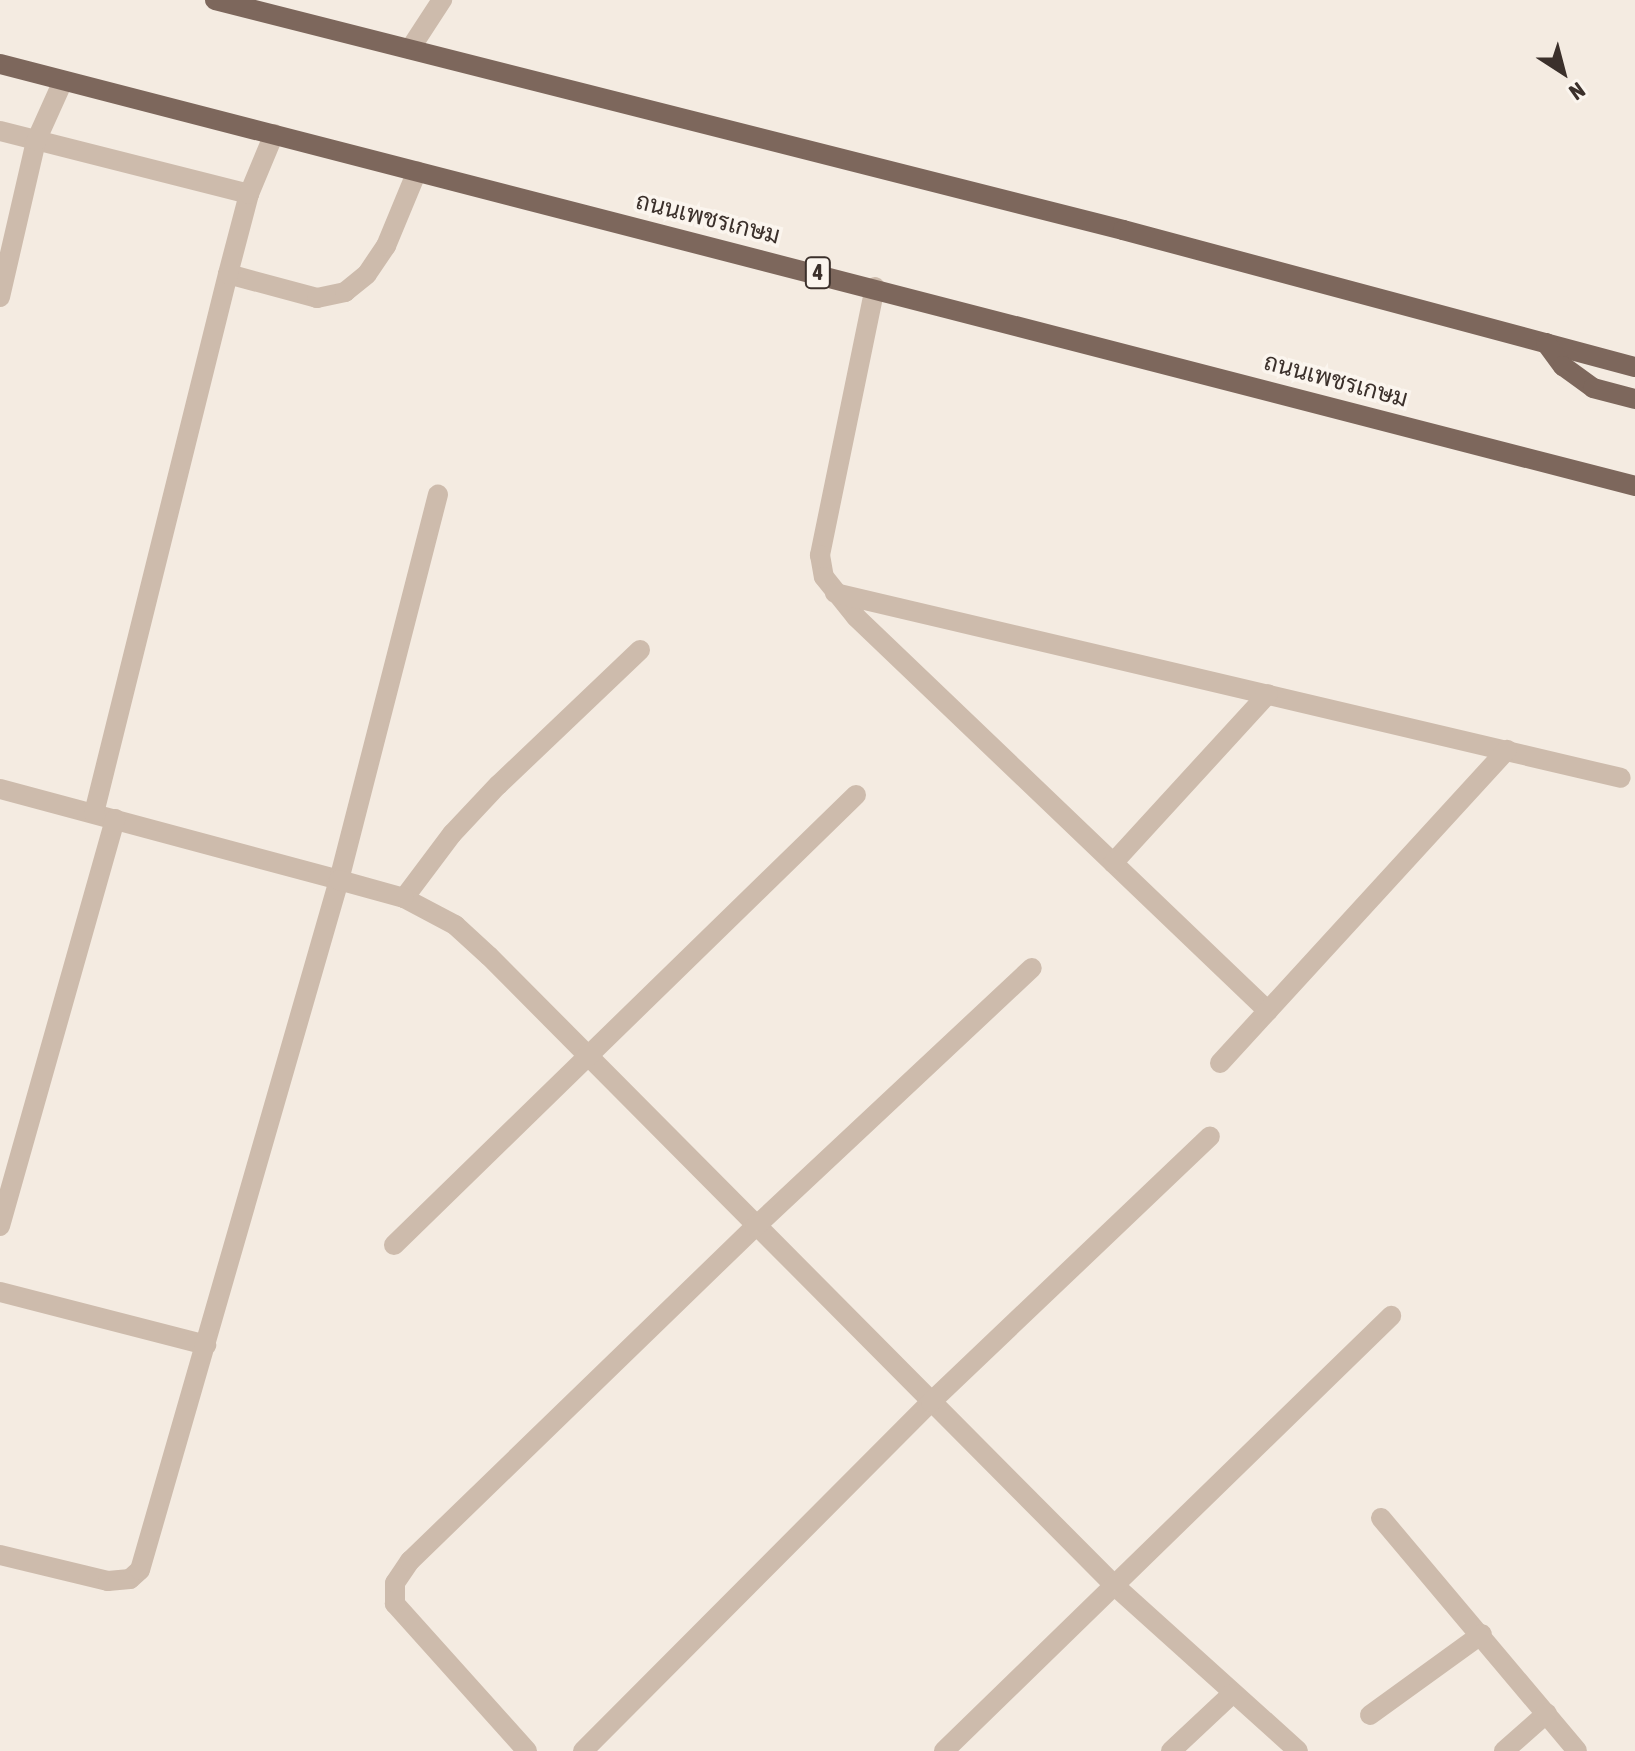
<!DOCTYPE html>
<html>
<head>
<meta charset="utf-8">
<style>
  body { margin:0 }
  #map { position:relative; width:1635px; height:1751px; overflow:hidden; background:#f4ebe1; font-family:"Asap Condensed",Sarabun,sans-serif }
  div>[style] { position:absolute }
  .minor>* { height:20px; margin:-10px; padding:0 10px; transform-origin:10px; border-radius:10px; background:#cdbbac }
  .major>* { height:20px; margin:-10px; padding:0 10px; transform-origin:10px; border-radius:10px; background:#7d675c }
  span { translate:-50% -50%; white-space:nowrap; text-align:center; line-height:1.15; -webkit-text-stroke:7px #fbf5ee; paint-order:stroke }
  .shield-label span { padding:2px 6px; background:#fbf5ee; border:2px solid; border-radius:6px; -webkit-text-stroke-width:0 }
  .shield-label { font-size:22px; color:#3b302b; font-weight:700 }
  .street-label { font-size:24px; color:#3b302b }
  .north { position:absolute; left:1523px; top:32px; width:80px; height:80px; -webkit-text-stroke:6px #fbf5ee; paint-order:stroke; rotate:144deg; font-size:22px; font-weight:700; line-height:32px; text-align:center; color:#3b302b }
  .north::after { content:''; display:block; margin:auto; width:28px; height:36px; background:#3b302b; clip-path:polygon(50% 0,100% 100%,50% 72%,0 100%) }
</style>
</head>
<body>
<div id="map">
  <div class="minor">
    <div style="left:410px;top:49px;width:59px;rotate:-56.9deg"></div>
    <div style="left:0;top:131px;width:257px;rotate:14.2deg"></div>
    <div style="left:228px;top:274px;width:92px;rotate:15.1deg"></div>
    <div style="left:317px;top:298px;width:29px;rotate:-12deg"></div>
    <div style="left:345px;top:292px;width:28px;rotate:-39deg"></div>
    <div style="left:367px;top:274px;width:34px;rotate:-56deg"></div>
    <div style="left:386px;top:246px;width:81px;rotate:-67.5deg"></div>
    <div style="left:875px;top:287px;width:274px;rotate:101.6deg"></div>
    <div style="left:820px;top:555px;width:22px;rotate:80deg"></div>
    <div style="left:824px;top:577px;width:51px;rotate:51.3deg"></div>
    <div style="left:856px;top:617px;width:570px;rotate:43.72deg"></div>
    <div style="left:0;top:297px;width:160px;rotate:-77deg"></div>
    <div style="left:36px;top:141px;width:66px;rotate:-65.8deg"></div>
    <div style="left:835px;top:593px;width:807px;rotate:13.24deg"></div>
    <div style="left:640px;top:650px;width:196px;rotate:136.4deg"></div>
    <div style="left:498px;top:785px;width:67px;rotate:133.2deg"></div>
    <div style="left:452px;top:834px;width:80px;rotate:126.9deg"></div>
    <div style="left:404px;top:898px;width:58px;rotate:27.9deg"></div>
    <div style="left:455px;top:925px;width:46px;rotate:42.4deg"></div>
    <div style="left:489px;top:956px;width:888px;rotate:45.18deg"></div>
    <div style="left:1115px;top:1586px;width:246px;rotate:42deg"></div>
    <div style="left:0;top:789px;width:351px;rotate:15deg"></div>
    <div style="left:339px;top:880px;width:398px;rotate:-75.6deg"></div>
    <div style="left:94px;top:813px;width:555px;rotate:-76.04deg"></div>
    <div style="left:228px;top:274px;width:83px;rotate:-75.3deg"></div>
    <div style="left:249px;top:194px;width:65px;rotate:-67.4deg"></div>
    <div style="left:1113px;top:863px;width:229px;rotate:-47.5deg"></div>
    <div style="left:1220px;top:1063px;width:425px;rotate:-47.5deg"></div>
    <div style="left:0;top:1226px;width:423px;rotate:-74.2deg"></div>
    <div style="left:394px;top:1245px;width:645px;rotate:-44.25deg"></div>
    <div style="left:0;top:1292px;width:213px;rotate:14.4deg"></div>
    <div style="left:1381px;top:1518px;width:304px;rotate:49.9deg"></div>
    <div style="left:0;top:1555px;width:111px;rotate:13.5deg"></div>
    <div style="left:108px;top:1581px;width:22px;rotate:-5deg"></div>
    <div style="left:130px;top:1579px;width:13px;rotate:-42deg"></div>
    <div style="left:140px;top:1570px;width:718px;rotate:-73.91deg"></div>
    <div style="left:339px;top:880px;width:67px;rotate:15.5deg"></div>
    <div style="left:1370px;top:1715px;width:138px;rotate:-35.9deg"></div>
    <div style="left:527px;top:1751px;width:198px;rotate:-131.9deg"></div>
    <div style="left:395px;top:1604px;width:21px;rotate:-90deg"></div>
    <div style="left:395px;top:1583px;width:27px;rotate:-56deg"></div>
    <div style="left:410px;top:1561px;width:480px;rotate:-44.1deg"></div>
    <div style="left:755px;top:1227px;width:379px;rotate:-43.1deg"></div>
    <div style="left:583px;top:1751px;width:493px;rotate:-45.1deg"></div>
    <div style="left:931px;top:1402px;width:385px;rotate:-43.6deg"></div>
    <div style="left:944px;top:1751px;width:624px;rotate:-44.22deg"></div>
    <div style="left:1171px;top:1751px;width:83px;rotate:-43.1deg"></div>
    <div style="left:1504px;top:1751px;width:57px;rotate:-41.5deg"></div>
  </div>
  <div class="major">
    <div style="left:215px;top:0;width:937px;rotate:14.21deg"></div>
    <div style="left:1123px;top:230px;width:530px;rotate:14.98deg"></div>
    <div style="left:0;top:64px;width:1689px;rotate:14.47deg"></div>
    <div style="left:1546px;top:343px;width:29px;rotate:54deg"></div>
    <div style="left:1563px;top:366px;width:37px;rotate:36deg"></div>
    <div style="left:1593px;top:388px;width:43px;rotate:14.7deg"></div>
  </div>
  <div class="shield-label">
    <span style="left:818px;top:273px">4</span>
  </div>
  <div class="street-label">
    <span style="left:708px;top:218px;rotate:14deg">ถนนเพชรเกษม</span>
    <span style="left:1336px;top:380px;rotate:15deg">ถนนเพชรเกษม</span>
  </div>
  <div class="north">N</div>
</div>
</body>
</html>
